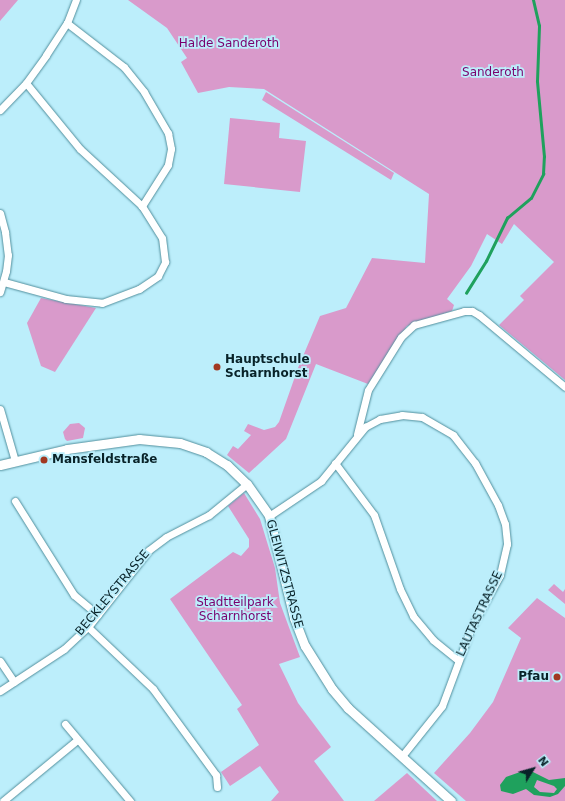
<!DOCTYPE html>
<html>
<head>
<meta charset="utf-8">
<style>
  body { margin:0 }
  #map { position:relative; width:565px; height:801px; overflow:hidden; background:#bceefb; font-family:"DejaVu Sans",sans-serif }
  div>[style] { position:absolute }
  .green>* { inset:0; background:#d99acb }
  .water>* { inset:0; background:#1fa15d }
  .stream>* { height:2.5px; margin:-1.25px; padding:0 1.25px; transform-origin:1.25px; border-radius:1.25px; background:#1fa15d }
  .roads { filter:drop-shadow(0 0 1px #518f9d) drop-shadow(0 0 1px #518f9d) }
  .minor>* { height:7px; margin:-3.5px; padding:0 3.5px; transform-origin:3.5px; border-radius:3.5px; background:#fff }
  .tertiary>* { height:9px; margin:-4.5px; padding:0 4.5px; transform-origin:4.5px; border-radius:4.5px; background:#fff }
  .dots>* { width:11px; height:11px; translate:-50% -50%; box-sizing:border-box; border:2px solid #bceefb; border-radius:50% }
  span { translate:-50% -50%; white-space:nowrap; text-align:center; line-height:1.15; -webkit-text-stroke:3.5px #bceefb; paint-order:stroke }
  .park-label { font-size:12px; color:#7a006d }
  .poi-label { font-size:12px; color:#082228; font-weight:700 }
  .left { translate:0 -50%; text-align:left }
  .right { translate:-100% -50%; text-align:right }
  .street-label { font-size:12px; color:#082228 }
  .north { position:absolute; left:513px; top:749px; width:40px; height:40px; -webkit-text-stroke:3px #bceefb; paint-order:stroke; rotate:53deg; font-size:11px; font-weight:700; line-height:16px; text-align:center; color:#082228 }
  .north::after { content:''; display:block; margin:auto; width:14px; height:18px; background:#082228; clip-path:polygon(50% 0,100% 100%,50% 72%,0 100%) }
</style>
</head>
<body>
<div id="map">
  <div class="green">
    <div style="clip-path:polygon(0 0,18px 0,0 21px)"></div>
    <div style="clip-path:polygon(128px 0,565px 0,565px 380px,499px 325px,524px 300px,520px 296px,554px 262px,514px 224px,502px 244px,487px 234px,471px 266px,447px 299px,454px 305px,452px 311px,407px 326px,368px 384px,316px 364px,286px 439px,249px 473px,227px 455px,233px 446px,238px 449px,251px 435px,244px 431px,248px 424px,264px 430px,275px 427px,279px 422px,298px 368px,320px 316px,346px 308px,372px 258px,425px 263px,429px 194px,264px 89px,229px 87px,198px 93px,181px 62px,187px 58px,167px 28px)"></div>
    <div style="clip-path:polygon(266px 92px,394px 173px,391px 180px,262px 100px)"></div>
    <div style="clip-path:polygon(230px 118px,280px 123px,279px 138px,306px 141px,300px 192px,224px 184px)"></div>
    <div style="clip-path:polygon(41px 298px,96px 308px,55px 372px,41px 366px,27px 323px)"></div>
    <div style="clip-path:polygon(70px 424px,79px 423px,85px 428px,83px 438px,67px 441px,65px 439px,63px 432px)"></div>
    <div style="clip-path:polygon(244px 493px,260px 519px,275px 568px,280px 603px,300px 657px,279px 664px,298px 703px,331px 747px,314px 761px,344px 801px,271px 801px,279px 792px,260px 766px,230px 786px,221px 772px,259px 745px,237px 709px,242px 705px,170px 599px,233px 552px,241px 556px,249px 547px,249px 539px,228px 506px)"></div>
    <div style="clip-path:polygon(554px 584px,563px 592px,565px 589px,565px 604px,548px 590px)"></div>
    <div style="clip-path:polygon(537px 598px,565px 618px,565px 801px,466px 801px,434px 773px,470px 733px,493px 702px,521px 638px,508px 628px)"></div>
    <div style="clip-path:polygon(407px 773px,437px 801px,374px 801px)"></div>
  </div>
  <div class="water">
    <div style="clip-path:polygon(evenodd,523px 771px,531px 771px,549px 780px,565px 778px,565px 786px,558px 794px,550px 797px,534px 795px,526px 789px,513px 794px,501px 791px,500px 785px,506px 777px,523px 771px,537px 780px,554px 786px,557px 789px,554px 793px,540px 792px,534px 787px,537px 780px)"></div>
  </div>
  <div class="stream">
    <div style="left:466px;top:293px;width:38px;rotate:-58deg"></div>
    <div style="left:486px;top:261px;width:48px;rotate:-64deg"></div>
    <div style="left:507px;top:218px;width:31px;rotate:-40deg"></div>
    <div style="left:531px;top:198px;width:27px;rotate:-63deg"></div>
    <div style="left:543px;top:174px;width:17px;rotate:-87deg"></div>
    <div style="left:544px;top:157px;width:76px;rotate:-95.3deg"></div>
    <div style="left:537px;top:81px;width:55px;rotate:-87.9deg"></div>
    <div style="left:539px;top:26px;width:27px;rotate:-103deg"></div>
  </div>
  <div class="roads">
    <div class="minor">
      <div style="left:67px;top:23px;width:72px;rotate:37.7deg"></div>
      <div style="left:124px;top:67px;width:32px;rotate:51deg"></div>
      <div style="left:144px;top:92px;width:48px;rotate:59.7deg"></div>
      <div style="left:168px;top:133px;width:16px;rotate:79deg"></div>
      <div style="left:171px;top:149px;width:16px;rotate:101deg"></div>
      <div style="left:168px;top:165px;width:49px;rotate:122.4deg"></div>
      <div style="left:0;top:110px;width:37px;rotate:-46deg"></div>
      <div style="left:26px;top:83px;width:34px;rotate:-54deg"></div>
      <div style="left:46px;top:55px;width:38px;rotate:-57deg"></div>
      <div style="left:67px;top:23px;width:25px;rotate:-69deg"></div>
      <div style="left:0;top:213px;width:20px;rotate:75deg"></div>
      <div style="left:5px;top:232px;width:23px;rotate:83deg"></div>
      <div style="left:8px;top:255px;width:16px;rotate:97deg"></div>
      <div style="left:6px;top:271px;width:22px;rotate:106deg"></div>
      <div style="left:4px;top:282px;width:64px;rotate:15.3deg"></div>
      <div style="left:66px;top:299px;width:36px;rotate:6deg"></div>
      <div style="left:102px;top:303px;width:40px;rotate:-21deg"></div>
      <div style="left:139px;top:289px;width:23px;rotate:-34deg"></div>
      <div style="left:158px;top:276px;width:16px;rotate:-63deg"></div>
      <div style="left:165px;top:262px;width:24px;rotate:-97deg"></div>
      <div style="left:162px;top:238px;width:38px;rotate:-122deg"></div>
      <div style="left:142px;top:206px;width:84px;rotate:-137.4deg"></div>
      <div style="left:80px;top:149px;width:85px;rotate:-129.3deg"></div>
      <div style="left:0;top:409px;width:54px;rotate:73.9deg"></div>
      <div style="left:357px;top:434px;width:45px;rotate:-76deg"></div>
      <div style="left:368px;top:390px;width:62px;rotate:-58.1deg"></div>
      <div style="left:401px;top:337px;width:18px;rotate:-43deg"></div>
      <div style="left:414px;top:325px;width:52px;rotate:-15.6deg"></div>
      <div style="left:464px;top:311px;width:8px"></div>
      <div style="left:472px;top:311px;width:8px;rotate:30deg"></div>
      <div style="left:479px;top:315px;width:112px;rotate:39.9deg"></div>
      <div style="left:335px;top:463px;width:65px;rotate:53.1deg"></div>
      <div style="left:374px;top:515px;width:78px;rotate:70.6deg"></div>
      <div style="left:400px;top:589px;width:30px;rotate:64deg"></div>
      <div style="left:413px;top:616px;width:31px;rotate:50deg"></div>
      <div style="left:433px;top:640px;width:32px;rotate:39deg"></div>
      <div style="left:15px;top:501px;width:111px;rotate:57.9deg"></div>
      <div style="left:74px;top:595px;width:31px;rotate:40deg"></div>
      <div style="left:269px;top:516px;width:63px;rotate:-33.9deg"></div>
      <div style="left:321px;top:481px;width:70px;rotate:-50.8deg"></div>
      <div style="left:365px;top:427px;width:17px;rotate:-28deg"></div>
      <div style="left:380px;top:419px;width:22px;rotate:-10deg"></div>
      <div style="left:402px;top:415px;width:20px;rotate:6deg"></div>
      <div style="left:422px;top:417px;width:36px;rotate:30deg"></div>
      <div style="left:453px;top:435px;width:36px;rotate:52deg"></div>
      <div style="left:475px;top:463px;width:48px;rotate:61.3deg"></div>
      <div style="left:498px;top:505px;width:20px;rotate:70deg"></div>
      <div style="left:505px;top:524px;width:20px;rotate:84deg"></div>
      <div style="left:507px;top:544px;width:32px;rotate:103deg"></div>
      <div style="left:500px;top:575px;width:60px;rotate:118.7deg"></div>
      <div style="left:471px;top:628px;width:83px;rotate:110.4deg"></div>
      <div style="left:442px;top:706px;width:64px;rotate:128.7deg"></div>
      <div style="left:88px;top:627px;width:90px;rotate:43.6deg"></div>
      <div style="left:153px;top:689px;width:107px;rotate:53.8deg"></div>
      <div style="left:216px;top:775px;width:12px;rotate:85deg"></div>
      <div style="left:0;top:661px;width:25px;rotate:56deg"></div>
      <div style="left:0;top:691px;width:77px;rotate:-33.3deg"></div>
      <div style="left:64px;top:649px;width:33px;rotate:-43deg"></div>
      <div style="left:88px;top:627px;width:98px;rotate:-51.6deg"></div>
      <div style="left:149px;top:550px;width:21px;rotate:-37deg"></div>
      <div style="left:166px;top:537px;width:48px;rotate:-27.1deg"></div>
      <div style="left:209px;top:515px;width:49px;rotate:-39.2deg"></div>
      <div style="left:65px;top:724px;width:101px;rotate:49.8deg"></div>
      <div style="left:3px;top:801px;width:96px;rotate:-39.5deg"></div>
    </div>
    <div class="tertiary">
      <div style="left:0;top:465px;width:69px;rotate:-13.4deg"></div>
      <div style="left:67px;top:449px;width:73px;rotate:-7.9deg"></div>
      <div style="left:139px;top:439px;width:41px;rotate:5.6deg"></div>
      <div style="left:180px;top:443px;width:28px;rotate:19deg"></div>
      <div style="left:206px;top:452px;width:25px;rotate:32deg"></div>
      <div style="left:227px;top:465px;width:28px;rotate:44deg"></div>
      <div style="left:247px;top:484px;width:39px;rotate:55deg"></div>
      <div style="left:269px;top:516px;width:105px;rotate:76.2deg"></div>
      <div style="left:294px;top:618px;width:30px;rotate:69deg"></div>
      <div style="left:305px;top:646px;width:51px;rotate:57.9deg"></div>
      <div style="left:332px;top:689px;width:25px;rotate:50deg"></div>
      <div style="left:348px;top:708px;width:139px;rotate:42.1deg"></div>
    </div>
  </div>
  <div class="dots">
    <div style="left:217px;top:367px;background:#a13821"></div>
    <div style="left:44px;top:460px;background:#a13821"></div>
    <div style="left:557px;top:677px;background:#a13821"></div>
  </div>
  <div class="park-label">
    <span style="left:229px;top:44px">Halde Sanderoth</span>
    <span style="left:493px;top:73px">Sanderoth</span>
    <span style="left:235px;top:610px">Stadtteilpark<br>Scharnhorst</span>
  </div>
  <div class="poi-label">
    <span class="left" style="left:225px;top:367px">Hauptschule<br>Scharnhorst</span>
    <span class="left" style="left:52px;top:460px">Mansfeldstraße</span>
    <span class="right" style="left:549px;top:677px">Pfau</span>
  </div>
  <div class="street-label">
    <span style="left:284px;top:574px;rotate:75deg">GLEIWITZSTRASSE</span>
    <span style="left:113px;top:593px;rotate:-50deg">BECKLEYSTRASSE</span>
    <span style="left:480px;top:614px;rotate:-65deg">LAUTASTRASSE</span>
  </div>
  <div class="north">N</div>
</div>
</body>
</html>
